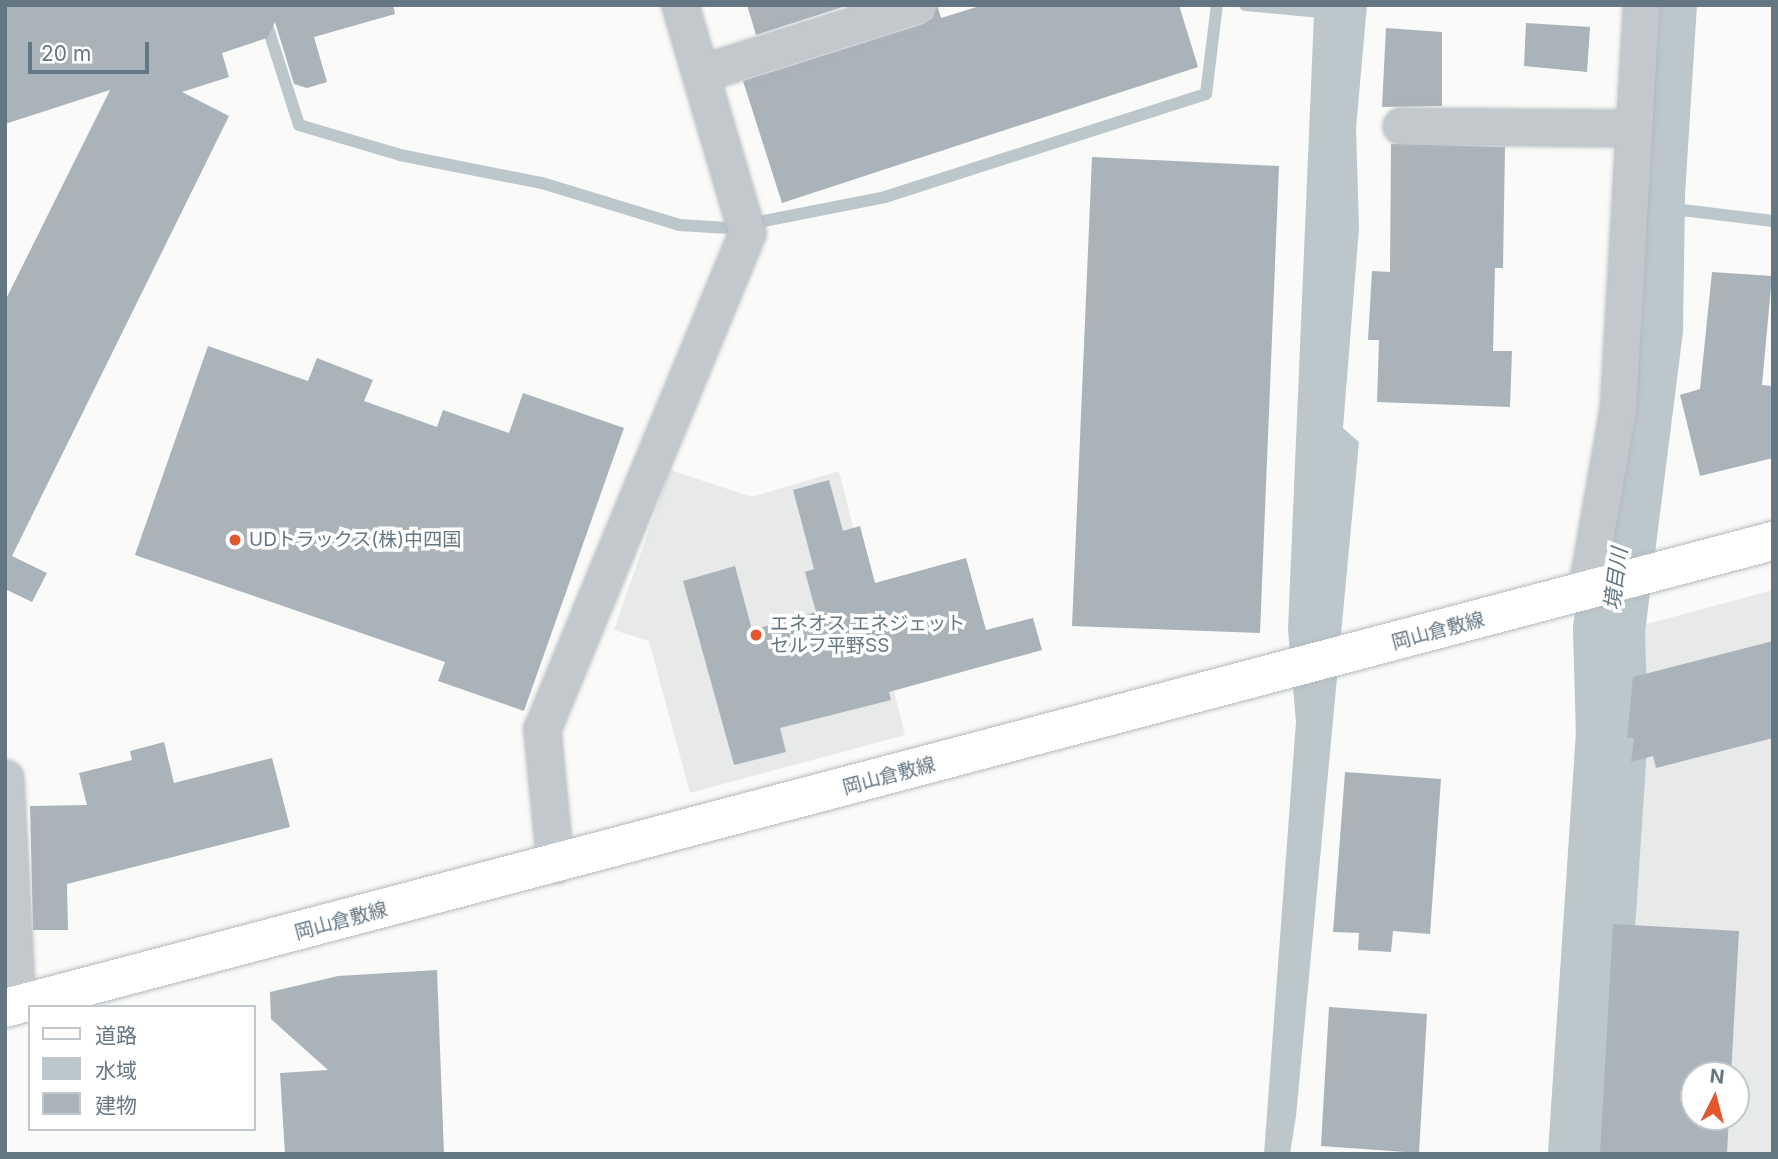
<!DOCTYPE html>
<html>
<head>
<meta charset="utf-8">
<style>
  body { margin:0 }
  #map { position:relative; width:1778px; height:1159px; overflow:hidden; background:#fafaf8; font-family:Inter,"Noto Sans JP",sans-serif }
  div>[style] { position:absolute }
  .built>* { inset:0; background:#e8e9e9 }
  .water>* { inset:0; background:#bbc7cb }
  .stream>* { height:12px; margin:-6px; padding:0 6px; transform-origin:6px; border-radius:6px; background:#bbc7cb }
  .river>* { height:72px; margin:-36px; padding:0 36px; transform-origin:36px; border-radius:36px; background:#bbc7cb }
  .building>* { inset:0; background:#aab3b9 }
  .roads { filter:drop-shadow(0 0 2px #b3babf) drop-shadow(0 0 2px #b3babf) }
  .street>* { height:35px; margin:-17.5px; padding:0 17.5px; transform-origin:17.5px; border-radius:17.5px; background:#c3c8cc }
  .secondary>* { height:38px; margin:-19px; padding:0 19px; transform-origin:19px; border-radius:19px; background:#fff }
  .dots>* { width:19px; height:19px; translate:-50% -50%; box-sizing:border-box; border:4px solid #fff; border-radius:50% }
  span { translate:-50% -50%; white-space:nowrap; text-align:center; line-height:1.15; -webkit-text-stroke:7px #fff; paint-order:stroke }
  .poi-label { font-size:19px; color:#657683 }
  .left { translate:0 -50%; text-align:left }
  .street-label { font-size:19px; color:#657683 }
  .water-label { font-size:21px; color:#60757c; font-style:italic }
  .frame { position:absolute; inset:0; border:7px solid #657683; pointer-events:none }
  .legend { position:absolute; left:28px; top:1005px; width:228px; height:126px; box-sizing:border-box; background:#fff; border:2px solid #c1c8cd; margin:0; padding:9px 12px; list-style:none; font-size:21px; color:#657683 }
  .legend li { display:flex; align-items:center; gap:14px; height:35px }
  .legend b { width:35px; border:2px solid #c1c8cd }
  .north { position:absolute; left:1680px; top:1061px; width:70px; height:70px; box-sizing:border-box; background:#fff; border:2px solid #c1c8cd; border-radius:50%; rotate:6deg; font-size:19px; font-weight:700; line-height:28px; text-align:center; color:#657683 }
  .north::after { content:''; display:block; margin:auto; width:24px; height:32px; background:#e4572e; clip-path:polygon(50% 0,100% 100%,50% 72%,0 100%) }
  .scale { position:absolute; left:28px; top:42px; width:121px; height:32px; box-sizing:border-box; border:4px solid #657683; border-top:0; padding-left:9px; font-size:21px; line-height:24px; white-space:nowrap; color:#657683; -webkit-text-stroke:5px #fff; paint-order:stroke }
</style>
</head>
<body>
<div id="map">
  <div class="built">
    <div style="clip-path:polygon(670px 470px,752px 497px,839px 471px,905px 735px,690px 793px,649px 641px,614px 630px)"></div>
    <div style="clip-path:polygon(evenodd,1773px 590px,1773px 1154px,1593px 1154px,1632px 628px,1773px 590px,1694px 1075px,1736px 1075px,1736px 1117px,1694px 1117px,1694px 1075px)"></div>
  </div>
  <div class="water">
    <div style="clip-path:polygon(1319px 5px,1367px 5px,1356px 128px,1359px 228px,1343px 428px,1359px 442px,1296px 1116px,1290px 1154px,1264px 1154px,1296px 722px,1288px 630px,1314px 15px)"></div>
  </div>
  <div class="stream">
    <div style="left:1245px;top:5px;width:87px;rotate:5.3deg"></div>
    <div style="left:265px;top:19px;width:111px;rotate:72.2deg"></div>
    <div style="left:299px;top:125px;width:105px;rotate:16.5deg"></div>
    <div style="left:400px;top:155px;width:145px;rotate:11.2deg"></div>
    <div style="left:542px;top:183px;width:143px;rotate:17deg"></div>
    <div style="left:679px;top:225px;width:50px;rotate:3.4deg"></div>
    <div style="left:729px;top:228px;width:159px;rotate:-11.2deg"></div>
    <div style="left:885px;top:197px;width:337px;rotate:-17.8deg"></div>
    <div style="left:1206px;top:94px;width:90px;rotate:-83deg"></div>
    <div style="left:1649px;top:206px;width:125px;rotate:6.9deg"></div>
  </div>
  <div class="river">
    <div style="left:1584px;top:1154px;width:418px;rotate:-86.2deg"></div>
    <div style="left:1612px;top:737px;width:107px;rotate:-91.6deg"></div>
    <div style="left:1609px;top:630px;width:304px;rotate:-82.8deg"></div>
    <div style="left:1647px;top:328px;width:134px;rotate:-89.1deg"></div>
    <div style="left:1649px;top:194px;width:189px;rotate:-86.4deg"></div>
  </div>
  <div class="building">
    <div style="clip-path:polygon(5px 5px,393px 5px,395px 14px,314px 37px,327px 82px,307px 88px,294px 84px,275px 22px,267px 38px,222px 53px,229px 77px,182px 92px,229px 116px,12px 556px,47px 573px,32px 602px,5px 589px,5px 301px,110px 90px,5px 124px)"></div>
    <div style="clip-path:polygon(747px 5px,849px 5px,756px 35px)"></div>
    <div style="clip-path:polygon(937px 5px,941px 18px,983px 5px,1179px 5px,1198px 67px,782px 203px,743px 81px,923px 24px,932px 18px)"></div>
    <div style="clip-path:polygon(1526px 23px,1590px 27px,1587px 72px,1524px 66px)"></div>
    <div style="clip-path:polygon(1386px 28px,1442px 32px,1442px 106px,1382px 107px)"></div>
    <div style="clip-path:polygon(1391px 144px,1505px 147px,1503px 268px,1495px 268px,1493px 351px,1512px 351px,1510px 407px,1377px 402px,1379px 340px,1368px 340px,1372px 271px,1390px 272px)"></div>
    <div style="clip-path:polygon(1092px 157px,1279px 166px,1260px 633px,1072px 626px)"></div>
    <div style="clip-path:polygon(1712px 272px,1772px 276px,1762px 385px,1773px 386px,1773px 458px,1700px 476px,1680px 395px,1700px 389px)"></div>
    <div style="clip-path:polygon(208px 346px,308px 381px,317px 358px,373px 380px,364px 401px,437px 427px,443px 410px,509px 433px,523px 393px,624px 428px,524px 711px,438px 681px,445px 662px,135px 555px)"></div>
    <div style="clip-path:polygon(829px 480px,843px 531px,860px 526px,875px 583px,966px 558px,986px 630px,1033px 618px,1042px 650px,889px 692px,891px 700px,780px 728px,786px 752px,734px 765px,683px 581px,735px 566px,752px 630px,816px 612px,805px 572px,814px 569px,793px 490px)"></div>
    <div style="clip-path:polygon(1773px 641px,1773px 738px,1656px 768px,1653px 756px,1631px 762px,1634px 738px,1627px 738px,1633px 677px)"></div>
    <div style="clip-path:polygon(164px 742px,174px 783px,272px 758px,290px 827px,67px 884px,68px 930px,33px 930px,30px 806px,87px 805px,79px 773px,132px 760px,130px 751px)"></div>
    <div style="clip-path:polygon(1345px 772px,1441px 779px,1430px 934px,1393px 931px,1391px 952px,1358px 950px,1359px 933px,1333px 932px)"></div>
    <div style="clip-path:polygon(1613px 924px,1739px 931px,1731px 1075px,1694px 1075px,1694px 1117px,1729px 1117px,1727px 1154px,1600px 1154px)"></div>
    <div style="clip-path:polygon(437px 970px,444px 1154px,285px 1154px,280px 1073px,328px 1070px,271px 1019px,270px 992px,338px 976px)"></div>
    <div style="clip-path:polygon(1329px 1007px,1427px 1014px,1419px 1153px,1321px 1146px)"></div>
  </div>
  <div class="roads">
    <div class="street">
      <div style="left:702px;top:73px;width:225px;rotate:-17.6deg"></div>
      <div style="left:1401px;top:126px;width:232px;rotate:0.5deg"></div>
      <div style="left:1586px;top:592px;width:186px;rotate:-80.1deg"></div>
      <div style="left:1618px;top:409px;width:405px;rotate:-86.7deg"></div>
      <div style="left:5px;top:778px;width:227px;rotate:87deg"></div>
      <div style="left:555px;top:865px;width:137px;rotate:-95.5deg"></div>
      <div style="left:542px;top:729px;width:537px;rotate:-67.54deg"></div>
      <div style="left:747px;top:233px;width:238px;rotate:-106.4deg"></div>
    </div>
    <div class="secondary">
      <div style="left:5px;top:1008px;width:1829px;rotate:-14.8deg"></div>
    </div>
  </div>
  <div class="dots">
    <div style="left:235px;top:540px;background:#e4572e"></div>
    <div style="left:756px;top:635px;background:#e4572e"></div>
  </div>
  <div class="poi-label">
    <span class="left" style="left:249px;top:540px">UDトラックス(株)中四国</span>
    <span class="left" style="left:770px;top:635px">エネオス エネジェット<br>セルフ平野SS</span>
  </div>
  <div class="street-label">
    <span style="left:1438px;top:631px;rotate:-15deg">岡山倉敷線</span>
    <span style="left:889px;top:776px;rotate:-15deg">岡山倉敷線</span>
    <span style="left:341px;top:921px;rotate:-15deg">岡山倉敷線</span>
  </div>
  <div class="water-label">
    <span style="left:1616px;top:579px;rotate:-83deg">境目川</span>
  </div>
  <div class="frame"></div>
  <ul class="legend">
  <li><b style="height:9px;background:#fff"></b>道路</li>
  <li><b style="height:19px;background:#bbc7cb"></b>水域</li>
  <li><b style="height:19px;background:#aab3b9"></b>建物</li>
  </ul>
  <div class="north">N</div>
  <div class="scale">20 m</div>
</div>
</body>
</html>
